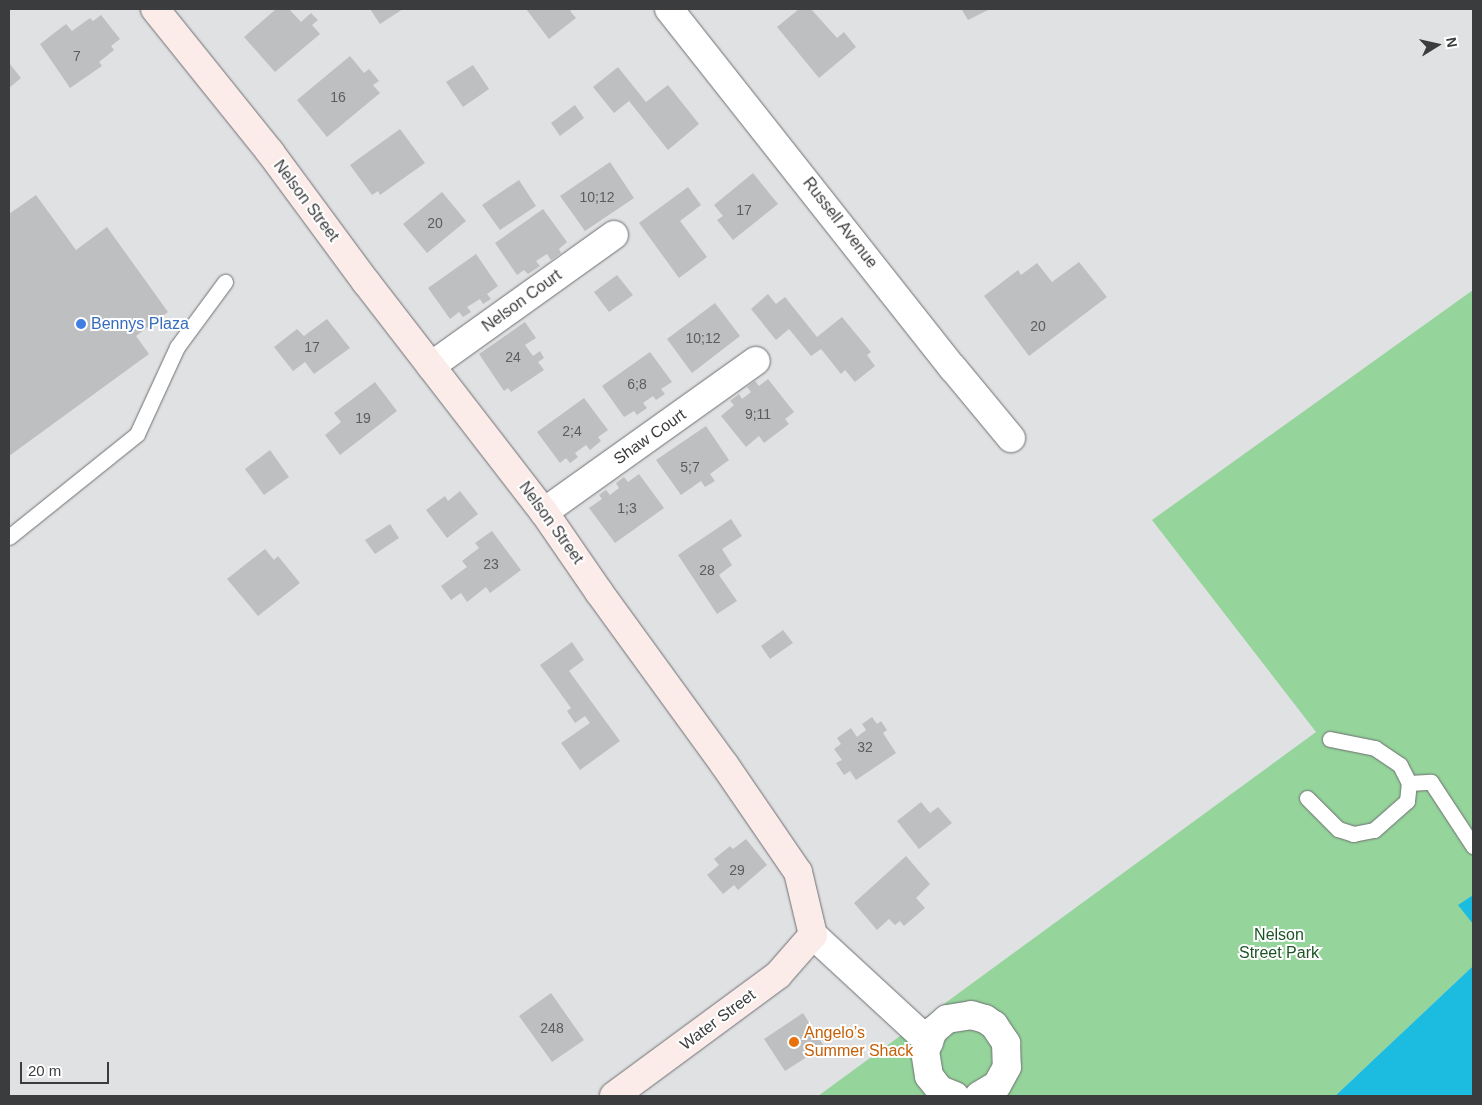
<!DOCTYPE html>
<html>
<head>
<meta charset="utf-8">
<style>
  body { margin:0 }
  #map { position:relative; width:1482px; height:1105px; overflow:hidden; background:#e0e1e3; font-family:Arial,sans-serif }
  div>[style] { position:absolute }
  .green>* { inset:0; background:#95d59b }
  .water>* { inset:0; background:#1cbce1 }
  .building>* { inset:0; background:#bebfc1 }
  .roads { filter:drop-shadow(0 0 1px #6e6f71) drop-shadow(0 0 1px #6e6f71) }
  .service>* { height:15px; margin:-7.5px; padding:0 7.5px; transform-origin:7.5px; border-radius:7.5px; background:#fff }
  .minor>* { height:28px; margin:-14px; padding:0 14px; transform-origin:14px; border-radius:14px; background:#fff }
  .secondary>* { height:28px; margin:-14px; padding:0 14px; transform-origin:14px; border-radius:14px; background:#fbecea }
  .dots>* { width:14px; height:14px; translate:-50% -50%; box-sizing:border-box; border:2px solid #fff; border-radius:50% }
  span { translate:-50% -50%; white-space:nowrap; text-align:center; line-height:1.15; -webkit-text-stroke:4px #fff; paint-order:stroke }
  .number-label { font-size:14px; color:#5c5d5e }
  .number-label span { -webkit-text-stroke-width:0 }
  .street-label { font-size:16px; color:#3b3c3d }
  .shop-label { font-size:16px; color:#366cbe }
  .left { translate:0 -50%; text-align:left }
  .park-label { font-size:16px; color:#1c5426 }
  .food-label { font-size:16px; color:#c56008 }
  .frame { position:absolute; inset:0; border:10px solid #3b3c3d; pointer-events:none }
  .north { position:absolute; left:1412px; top:20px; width:50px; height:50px; -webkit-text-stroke:4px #fff; paint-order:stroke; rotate:80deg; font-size:14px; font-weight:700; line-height:20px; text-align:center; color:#3b3c3d }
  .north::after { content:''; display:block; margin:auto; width:18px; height:22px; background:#3b3c3d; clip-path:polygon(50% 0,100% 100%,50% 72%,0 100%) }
  .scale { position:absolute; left:20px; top:1062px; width:89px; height:22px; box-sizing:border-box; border:2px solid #3b3c3d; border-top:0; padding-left:6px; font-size:15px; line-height:18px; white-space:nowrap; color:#3b3c3d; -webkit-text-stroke:4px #fff; paint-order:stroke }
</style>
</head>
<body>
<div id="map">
  <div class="green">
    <div style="clip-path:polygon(1473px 290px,1473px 895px,1459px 905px,1473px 924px,1473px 966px,1335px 1096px,818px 1096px,1316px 732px,1152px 520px)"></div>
  </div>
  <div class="water">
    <div style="clip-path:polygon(1473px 895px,1473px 924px,1458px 905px)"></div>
    <div style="clip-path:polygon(1473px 966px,1473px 1096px,1335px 1096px)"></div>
  </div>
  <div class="building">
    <div style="clip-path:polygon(276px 9px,289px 9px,301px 22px,311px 13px,318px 20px,312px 25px,320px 34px,275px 72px,244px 37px)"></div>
    <div style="clip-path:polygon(370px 9px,403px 9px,380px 24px)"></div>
    <div style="clip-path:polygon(526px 9px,573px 9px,570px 11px,576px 18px,549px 39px)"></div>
    <div style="clip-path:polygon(799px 9px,811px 9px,837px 38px,844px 32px,856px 47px,819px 78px,777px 27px)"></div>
    <div style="clip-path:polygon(964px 9px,990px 9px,968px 20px,962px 10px)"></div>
    <div style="clip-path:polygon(101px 15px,120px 39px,111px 46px,114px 50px,99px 62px,102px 66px,70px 88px,40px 44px,66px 24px,72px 31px,90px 18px,93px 21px)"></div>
    <div style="clip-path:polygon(350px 56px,364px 73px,369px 69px,379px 81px,373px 85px,380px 93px,327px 137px,297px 100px)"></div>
    <div style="clip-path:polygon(9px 63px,21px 78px,9px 88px)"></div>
    <div style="clip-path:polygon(473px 65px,489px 89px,463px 107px,446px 82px)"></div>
    <div style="clip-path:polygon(618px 67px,646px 102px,668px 85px,699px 124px,668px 150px,629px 101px,614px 113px,593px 87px)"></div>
    <div style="clip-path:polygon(575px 105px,584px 118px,560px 136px,551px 123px)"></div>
    <div style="clip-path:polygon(400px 129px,425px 163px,380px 195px,378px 191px,372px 195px,350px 165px)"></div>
    <div style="clip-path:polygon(610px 162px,634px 198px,585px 231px,560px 196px)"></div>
    <div style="clip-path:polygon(753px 173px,778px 204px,733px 240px,717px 220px,723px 216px,714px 205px)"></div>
    <div style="clip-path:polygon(519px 180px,536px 206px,500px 230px,482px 205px)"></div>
    <div style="clip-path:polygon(688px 187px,701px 205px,680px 221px,707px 257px,679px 278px,639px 223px)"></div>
    <div style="clip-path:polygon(442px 192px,466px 221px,427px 253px,403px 224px)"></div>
    <div style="clip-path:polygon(36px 195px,76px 250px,107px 227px,168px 312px,136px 336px,149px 354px,9px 456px,9px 214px)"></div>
    <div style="clip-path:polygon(543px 209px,567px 242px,559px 249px,561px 253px,551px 260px,547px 254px,536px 261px,540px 266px,528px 274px,524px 270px,517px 275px,495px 243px)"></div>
    <div style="clip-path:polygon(476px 254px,498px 286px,487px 294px,491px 299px,483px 304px,480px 299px,467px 307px,471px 312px,463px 317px,459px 312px,450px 319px,428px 288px)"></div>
    <div style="clip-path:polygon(1079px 262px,1107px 297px,1029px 356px,984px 296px,1018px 270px,1021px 275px,1037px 263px,1052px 282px)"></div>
    <div style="clip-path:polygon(617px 275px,633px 295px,609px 312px,594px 292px)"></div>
    <div style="clip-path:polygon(768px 294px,776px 304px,785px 297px,817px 337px,842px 317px,871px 352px,867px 355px,875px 366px,855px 382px,845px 370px,841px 374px,821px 349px,811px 356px,789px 329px,776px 340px,751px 309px)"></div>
    <div style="clip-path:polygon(715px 303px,740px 336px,692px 373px,667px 339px)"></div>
    <div style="clip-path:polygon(327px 319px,350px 348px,314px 374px,305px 362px,293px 371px,274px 347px,297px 329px,304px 336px)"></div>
    <div style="clip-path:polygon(525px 322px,536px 338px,525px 345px,533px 356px,540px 351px,544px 358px,538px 362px,544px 370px,511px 392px,508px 388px,504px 391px,479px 354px)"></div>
    <div style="clip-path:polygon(650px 352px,672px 382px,661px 389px,665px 394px,656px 400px,653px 396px,643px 403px,647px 408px,637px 415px,634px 411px,624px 417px,602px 386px)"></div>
    <div style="clip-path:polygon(768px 379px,794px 412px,785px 419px,789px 424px,764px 443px,759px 436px,746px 447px,721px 416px,734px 405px,730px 401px,739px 394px,742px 399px,751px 392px,747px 387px,755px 381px,759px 386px)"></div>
    <div style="clip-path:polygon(375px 382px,397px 411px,340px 455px,325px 435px,341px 422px,334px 413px)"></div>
    <div style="clip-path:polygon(584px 398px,608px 430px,598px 437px,601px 441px,590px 450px,586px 445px,575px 453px,578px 457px,570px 463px,566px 458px,560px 463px,537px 432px)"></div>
    <div style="clip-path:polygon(706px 426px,729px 460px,710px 474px,715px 481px,705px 487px,701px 481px,681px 495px,656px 460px)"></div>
    <div style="clip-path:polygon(270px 450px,289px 477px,264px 495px,245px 469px)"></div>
    <div style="clip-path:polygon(639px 474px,664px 508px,615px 543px,589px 508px,602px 499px,599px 495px,606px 490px,610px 495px,619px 488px,616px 483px,624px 477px,628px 482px)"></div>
    <div style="clip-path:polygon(460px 491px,478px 514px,447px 538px,426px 510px,445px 496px,448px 501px)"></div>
    <div style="clip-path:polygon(731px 519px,742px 536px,722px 549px,732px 565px,719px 575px,737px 601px,717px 614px,678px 555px)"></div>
    <div style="clip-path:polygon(390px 524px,399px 538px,375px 554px,365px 540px)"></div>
    <div style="clip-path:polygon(492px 531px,521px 570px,490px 593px,486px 587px,467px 602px,461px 593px,451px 600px,441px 586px,467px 567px,462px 561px,479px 548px,475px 543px)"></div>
    <div style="clip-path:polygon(265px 549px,274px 560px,278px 556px,300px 583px,258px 616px,227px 579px)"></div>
    <div style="clip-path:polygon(783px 630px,793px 643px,770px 659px,761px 646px)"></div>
    <div style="clip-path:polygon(572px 642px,584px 660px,569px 671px,620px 741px,580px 770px,561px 743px,590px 723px,585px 716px,575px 723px,567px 711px,571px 708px,540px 665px)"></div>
    <div style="clip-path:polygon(872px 717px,877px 724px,881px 721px,887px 730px,883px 733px,896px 753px,856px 780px,850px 771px,844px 775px,836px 763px,842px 760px,834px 749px,841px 744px,837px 738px,851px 728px,857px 737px,866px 730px,862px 724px)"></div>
    <div style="clip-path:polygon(921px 802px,930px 813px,938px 807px,952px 823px,919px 849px,897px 821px)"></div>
    <div style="clip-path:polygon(746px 839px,767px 865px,738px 890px,734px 885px,723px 894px,707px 875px,719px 865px,714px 859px,730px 846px,733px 849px)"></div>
    <div style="clip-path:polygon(906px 856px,930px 884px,916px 898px,925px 908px,904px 926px,900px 921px,895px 925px,889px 919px,877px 930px,854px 903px)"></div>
    <div style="clip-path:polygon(551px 993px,584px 1040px,552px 1062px,519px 1016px)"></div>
    <div style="clip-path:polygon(803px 1013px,824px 1046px,785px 1071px,764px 1039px)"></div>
  </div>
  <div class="roads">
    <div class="service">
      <div style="left:9px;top:537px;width:164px;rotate:-38.8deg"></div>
      <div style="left:137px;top:434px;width:96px;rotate:-65.3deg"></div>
      <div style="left:177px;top:347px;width:81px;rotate:-53.6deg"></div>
      <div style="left:1409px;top:783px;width:22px;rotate:-3deg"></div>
      <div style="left:1431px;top:782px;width:77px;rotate:56.7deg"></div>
      <div style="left:1307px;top:798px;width:44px;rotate:45deg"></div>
      <div style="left:1338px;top:829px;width:16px;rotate:18deg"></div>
      <div style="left:1353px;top:834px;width:21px;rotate:-11deg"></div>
      <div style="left:1374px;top:830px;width:44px;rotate:-41.3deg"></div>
      <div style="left:1407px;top:801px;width:18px;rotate:-84deg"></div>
      <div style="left:1409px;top:783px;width:20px;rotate:-117deg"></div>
      <div style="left:1400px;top:765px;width:30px;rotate:-146deg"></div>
      <div style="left:1375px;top:748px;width:46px;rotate:-168.7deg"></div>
    </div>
    <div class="minor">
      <div style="left:669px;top:9px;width:458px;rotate:51.7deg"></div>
      <div style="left:953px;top:368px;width:91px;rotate:50.4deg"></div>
      <div style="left:431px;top:366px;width:225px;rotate:-35.6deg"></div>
      <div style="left:544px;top:512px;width:260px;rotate:-35.5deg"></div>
      <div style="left:813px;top:935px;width:158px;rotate:42.7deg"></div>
      <div style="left:955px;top:1096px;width:16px;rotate:-158deg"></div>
      <div style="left:940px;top:1090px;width:18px;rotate:-128deg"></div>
      <div style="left:929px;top:1076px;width:25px;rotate:-99deg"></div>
      <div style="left:925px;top:1051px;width:22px;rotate:-68deg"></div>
      <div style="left:933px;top:1031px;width:18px;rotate:-41deg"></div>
      <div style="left:947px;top:1019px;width:24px;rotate:-9deg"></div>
      <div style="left:971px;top:1015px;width:15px;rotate:16deg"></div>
      <div style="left:985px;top:1019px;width:11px;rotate:34deg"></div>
      <div style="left:994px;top:1025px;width:22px;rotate:56deg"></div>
      <div style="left:1006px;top:1043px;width:24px;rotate:88deg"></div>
      <div style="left:1007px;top:1067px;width:21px;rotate:119deg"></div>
      <div style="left:997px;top:1085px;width:21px;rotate:149deg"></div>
    </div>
    <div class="secondary">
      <div style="left:155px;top:9px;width:184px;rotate:51.2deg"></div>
      <div style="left:270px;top:152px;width:162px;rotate:53.6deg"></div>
      <div style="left:366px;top:282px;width:291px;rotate:52.3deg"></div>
      <div style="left:544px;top:512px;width:97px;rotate:55.5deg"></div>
      <div style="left:599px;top:592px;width:213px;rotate:54deg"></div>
      <div style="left:724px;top:764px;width:131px;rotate:55.6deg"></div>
      <div style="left:798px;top:872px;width:65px;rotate:76.6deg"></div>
      <div style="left:813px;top:935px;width:53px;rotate:131.2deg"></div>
      <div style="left:778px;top:975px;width:204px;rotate:143.6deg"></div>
    </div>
  </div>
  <div class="dots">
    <div style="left:81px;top:324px;background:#3f7fe0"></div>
    <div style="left:794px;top:1042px;background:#e8710a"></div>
  </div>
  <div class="number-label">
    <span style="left:77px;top:56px">7</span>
    <span style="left:338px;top:97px">16</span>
    <span style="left:597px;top:197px">10;12</span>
    <span style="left:744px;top:210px">17</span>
    <span style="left:435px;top:223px">20</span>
    <span style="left:1038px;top:326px">20</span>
    <span style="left:703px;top:338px">10;12</span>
    <span style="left:312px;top:347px">17</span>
    <span style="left:513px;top:357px">24</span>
    <span style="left:637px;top:384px">6;8</span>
    <span style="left:758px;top:414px">9;11</span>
    <span style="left:363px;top:418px">19</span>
    <span style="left:572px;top:431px">2;4</span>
    <span style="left:690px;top:467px">5;7</span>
    <span style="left:627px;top:508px">1;3</span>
    <span style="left:491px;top:564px">23</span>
    <span style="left:707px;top:570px">28</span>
    <span style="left:865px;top:747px">32</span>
    <span style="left:737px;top:870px">29</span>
    <span style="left:552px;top:1028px">248</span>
  </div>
  <div class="street-label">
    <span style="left:306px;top:201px;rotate:53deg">Nelson Street</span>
    <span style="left:840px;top:223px;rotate:52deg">Russell Avenue</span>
    <span style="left:522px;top:301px;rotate:-36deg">Nelson Court</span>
    <span style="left:650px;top:437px;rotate:-35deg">Shaw Court</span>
    <span style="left:551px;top:523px;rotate:54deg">Nelson Street</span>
    <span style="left:718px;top:1020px;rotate:-37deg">Water Street</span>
  </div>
  <div class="shop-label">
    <span class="left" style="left:91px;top:324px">Bennys Plaza</span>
  </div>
  <div class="park-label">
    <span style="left:1279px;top:944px">Nelson<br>Street Park</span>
  </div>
  <div class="food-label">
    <span class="left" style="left:804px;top:1042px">Angelo’s<br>Summer Shack</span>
  </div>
  <div class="frame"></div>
  <div class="north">N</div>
  <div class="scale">20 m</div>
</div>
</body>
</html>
